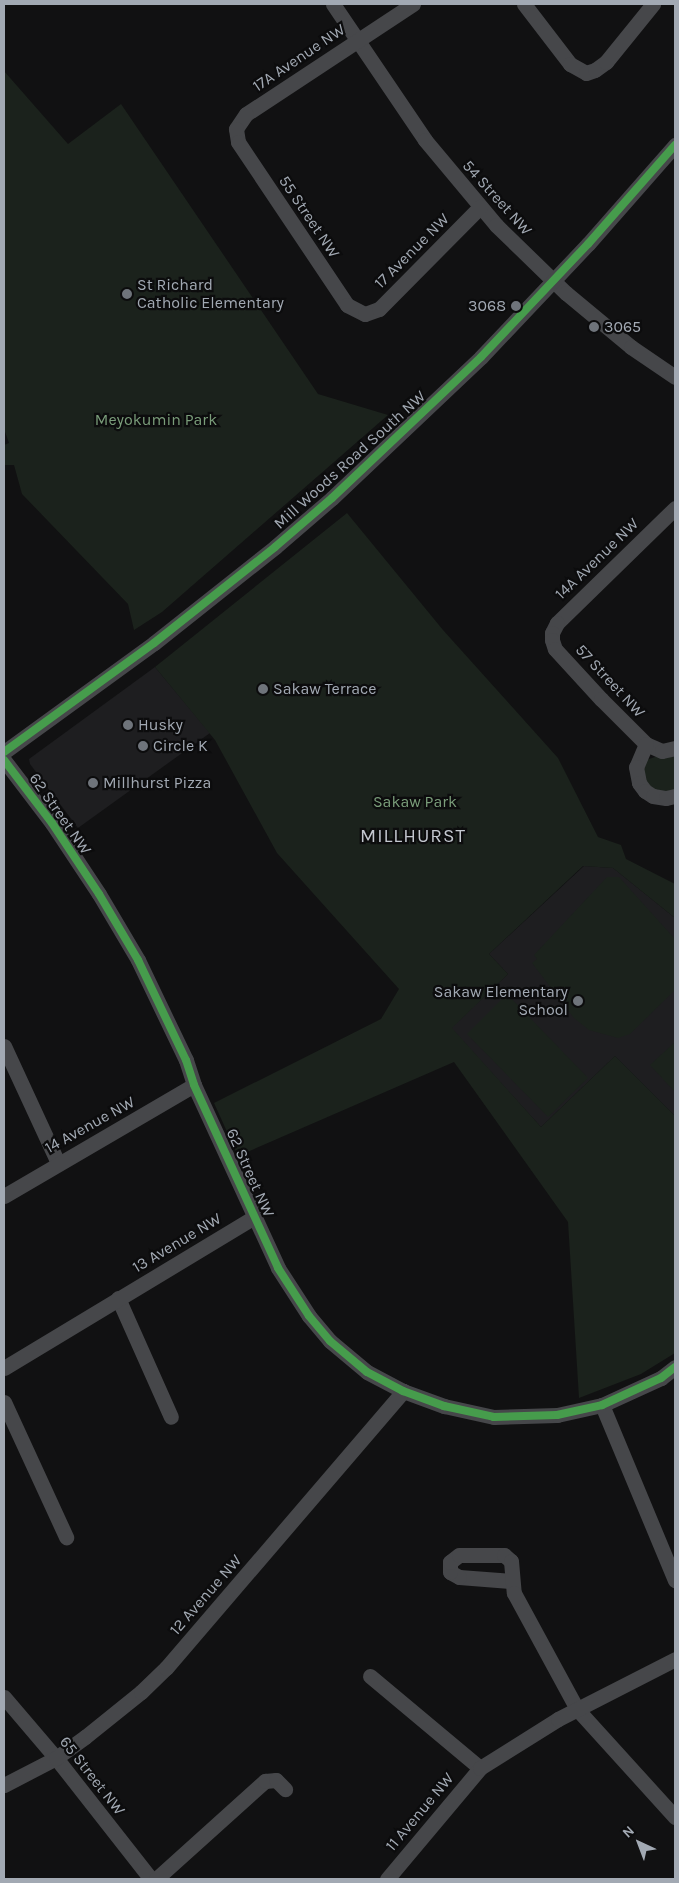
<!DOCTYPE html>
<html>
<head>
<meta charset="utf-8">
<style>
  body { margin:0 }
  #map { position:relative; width:679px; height:1883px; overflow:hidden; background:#111112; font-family:Karla,sans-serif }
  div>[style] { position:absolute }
  .built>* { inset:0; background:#1e1e20 }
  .green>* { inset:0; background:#1b221c }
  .minor>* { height:15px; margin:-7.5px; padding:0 7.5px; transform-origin:7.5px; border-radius:7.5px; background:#46474a }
  .cycleway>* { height:8px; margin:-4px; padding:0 4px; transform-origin:4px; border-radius:4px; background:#469c4c }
  .dots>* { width:14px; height:14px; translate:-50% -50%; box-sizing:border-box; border:2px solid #0c0c0d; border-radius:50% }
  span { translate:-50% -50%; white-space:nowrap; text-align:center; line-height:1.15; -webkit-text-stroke:4.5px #0c0c0d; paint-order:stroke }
  .street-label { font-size:16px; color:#a2a9b3 }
  .poi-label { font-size:16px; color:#a2a9b3 }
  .left { translate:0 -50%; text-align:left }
  .right { translate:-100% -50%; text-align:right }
  .park-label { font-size:16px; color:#7a9d7a }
  .quarter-label { font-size:19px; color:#c3c7cf; letter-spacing:1px }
  .frame { position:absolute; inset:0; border:5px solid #a2a9b3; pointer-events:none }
  .north { position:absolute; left:614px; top:1818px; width:50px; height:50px; -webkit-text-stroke:4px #0c0c0d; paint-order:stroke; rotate:317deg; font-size:14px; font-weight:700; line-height:20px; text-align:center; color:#a2a9b3 }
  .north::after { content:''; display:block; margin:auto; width:18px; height:22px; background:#a2a9b3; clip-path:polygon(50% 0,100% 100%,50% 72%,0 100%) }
</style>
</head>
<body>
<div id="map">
  <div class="built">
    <div style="clip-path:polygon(155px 667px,210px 733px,78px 828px,30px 764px,29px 759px)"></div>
    <div style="clip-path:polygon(584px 866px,613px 868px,675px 918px,675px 1116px,615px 1056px,541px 1127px,451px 1028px,508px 974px,489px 954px)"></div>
  </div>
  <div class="green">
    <div style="clip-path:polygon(4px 71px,68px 144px,121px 104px,318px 394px,388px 415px,162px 612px,134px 630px,128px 604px,22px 494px,14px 465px,4px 465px,4px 445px,9px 443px,4px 429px)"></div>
    <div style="clip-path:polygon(347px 513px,443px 630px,558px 758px,598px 837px,621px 845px,626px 859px,675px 884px,675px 918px,613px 868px,583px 866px,489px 954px,508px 974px,452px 1028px,541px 1127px,615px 1056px,675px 1116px,675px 1353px,641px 1374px,579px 1398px,568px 1222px,454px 1062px,238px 1156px,214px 1103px,381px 1019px,399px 989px,277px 853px,215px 740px,155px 667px)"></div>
    <div style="clip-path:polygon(675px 756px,675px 790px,665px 792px,652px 788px,645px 780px,643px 769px,646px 760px,655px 757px)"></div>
    <div style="clip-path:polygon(607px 877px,619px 877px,675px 939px,675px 990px,630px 1034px,618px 1038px,589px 1030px,574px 1018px,532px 963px,537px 959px,534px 955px)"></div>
    <div style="clip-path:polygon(507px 994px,588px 1078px,548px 1117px,467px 1034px)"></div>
    <div style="clip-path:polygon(675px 1042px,675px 1092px,650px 1065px)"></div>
  </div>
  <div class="minor">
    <div style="left:333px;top:4px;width:164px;rotate:55.9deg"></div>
    <div style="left:425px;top:140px;width:111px;rotate:50.1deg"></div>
    <div style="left:496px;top:225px;width:98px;rotate:44.2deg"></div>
    <div style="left:566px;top:293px;width:85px;rotate:39.7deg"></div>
    <div style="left:631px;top:347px;width:53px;rotate:34.3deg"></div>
    <div style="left:413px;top:4px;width:200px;rotate:146.6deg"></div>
    <div style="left:246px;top:114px;width:18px;rotate:124deg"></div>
    <div style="left:236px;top:129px;width:13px;rotate:81deg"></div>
    <div style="left:238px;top:142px;width:196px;rotate:56.2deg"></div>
    <div style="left:347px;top:305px;width:20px;rotate:27deg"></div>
    <div style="left:365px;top:314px;width:15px;rotate:-20deg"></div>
    <div style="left:379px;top:309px;width:144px;rotate:-45.3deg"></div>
    <div style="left:524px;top:4px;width:76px;rotate:52.5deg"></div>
    <div style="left:570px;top:64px;width:18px;rotate:29deg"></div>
    <div style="left:586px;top:73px;width:9px;rotate:-18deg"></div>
    <div style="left:595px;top:70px;width:14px;rotate:-36deg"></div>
    <div style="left:606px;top:62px;width:75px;rotate:-51deg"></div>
    <div style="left:675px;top:508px;width:165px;rotate:135.7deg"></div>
    <div style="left:557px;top:623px;width:11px;rotate:117deg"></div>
    <div style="left:552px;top:633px;width:7px;rotate:90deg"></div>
    <div style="left:552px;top:640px;width:9px;rotate:72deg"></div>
    <div style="left:555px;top:649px;width:68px;rotate:47.4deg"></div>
    <div style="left:601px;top:699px;width:64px;rotate:45deg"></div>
    <div style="left:646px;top:744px;width:17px;rotate:24deg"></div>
    <div style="left:662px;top:751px;width:13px;rotate:-13deg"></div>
    <div style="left:646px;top:744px;width:25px;rotate:113deg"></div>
    <div style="left:636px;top:767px;width:16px;rotate:79deg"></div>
    <div style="left:639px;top:783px;width:10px;rotate:53deg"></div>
    <div style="left:645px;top:791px;width:9px;rotate:32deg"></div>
    <div style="left:653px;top:796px;width:13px;rotate:9deg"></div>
    <div style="left:666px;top:798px;width:9px;rotate:-13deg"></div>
    <div style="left:4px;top:752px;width:185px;rotate:-36deg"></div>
    <div style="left:154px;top:643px;width:154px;rotate:-38.4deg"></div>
    <div style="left:275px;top:547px;width:75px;rotate:-40.7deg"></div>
    <div style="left:332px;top:498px;width:205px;rotate:-43.4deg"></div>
    <div style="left:481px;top:357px;width:156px;rotate:-46.6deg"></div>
    <div style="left:588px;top:244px;width:132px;rotate:-48.7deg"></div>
    <div style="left:4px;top:760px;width:79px;rotate:52.7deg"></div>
    <div style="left:52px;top:823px;width:85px;rotate:56.5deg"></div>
    <div style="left:99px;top:894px;width:77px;rotate:59.4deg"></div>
    <div style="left:138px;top:960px;width:111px;rotate:64.4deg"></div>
    <div style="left:186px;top:1060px;width:26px;rotate:72deg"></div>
    <div style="left:194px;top:1085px;width:201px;rotate:65.3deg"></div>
    <div style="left:278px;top:1268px;width:57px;rotate:57.1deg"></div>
    <div style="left:309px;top:1316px;width:33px;rotate:50deg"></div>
    <div style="left:330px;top:1341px;width:48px;rotate:40deg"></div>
    <div style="left:367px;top:1372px;width:41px;rotate:27.8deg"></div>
    <div style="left:403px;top:1391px;width:44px;rotate:20.1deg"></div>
    <div style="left:444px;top:1406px;width:51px;rotate:12.4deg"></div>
    <div style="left:494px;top:1417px;width:63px;rotate:-1.8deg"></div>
    <div style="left:557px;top:1415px;width:46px;rotate:-12.5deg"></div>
    <div style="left:602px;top:1405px;width:65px;rotate:-24.6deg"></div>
    <div style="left:661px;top:1378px;width:18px;rotate:-38deg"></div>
    <div style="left:4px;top:1046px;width:129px;rotate:65.2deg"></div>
    <div style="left:4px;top:1196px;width:220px;rotate:-30.3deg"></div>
    <div style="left:118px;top:1298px;width:130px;rotate:66deg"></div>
    <div style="left:4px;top:1368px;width:292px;rotate:-31.1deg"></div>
    <div style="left:4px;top:1402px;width:149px;rotate:65.3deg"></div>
    <div style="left:602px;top:1405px;width:190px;rotate:67.4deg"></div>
    <div style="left:511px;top:1581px;width:52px;rotate:-175.6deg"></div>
    <div style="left:459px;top:1577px;width:10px;rotate:-151deg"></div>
    <div style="left:450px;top:1572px;width:10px;rotate:-90deg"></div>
    <div style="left:450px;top:1562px;width:11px;rotate:-38deg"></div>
    <div style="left:459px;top:1555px;width:45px"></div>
    <div style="left:504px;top:1555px;width:9px;rotate:41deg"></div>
    <div style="left:511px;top:1561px;width:32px;rotate:85deg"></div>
    <div style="left:514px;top:1593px;width:132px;rotate:61.5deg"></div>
    <div style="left:577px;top:1709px;width:146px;rotate:47.8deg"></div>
    <div style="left:370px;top:1676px;width:143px;rotate:39.9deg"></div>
    <div style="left:4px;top:1697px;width:80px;rotate:49.6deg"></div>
    <div style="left:56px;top:1758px;width:154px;rotate:51.9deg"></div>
    <div style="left:4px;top:1785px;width:59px;rotate:-27.4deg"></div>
    <div style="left:56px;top:1758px;width:36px;rotate:-36deg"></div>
    <div style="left:85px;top:1737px;width:72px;rotate:-38.8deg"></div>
    <div style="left:141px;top:1692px;width:35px;rotate:-44deg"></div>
    <div style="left:166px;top:1668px;width:365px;rotate:-49.4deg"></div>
    <div style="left:156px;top:1879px;width:147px;rotate:-42deg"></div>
    <div style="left:265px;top:1781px;width:11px;rotate:-5deg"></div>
    <div style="left:276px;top:1780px;width:13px;rotate:45deg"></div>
    <div style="left:387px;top:1879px;width:145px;rotate:-50deg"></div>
    <div style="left:480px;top:1768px;width:92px;rotate:-32.1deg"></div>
    <div style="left:558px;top:1719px;width:131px;rotate:-27.1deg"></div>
  </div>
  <div class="cycleway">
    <div style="left:4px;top:752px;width:185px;rotate:-36deg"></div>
    <div style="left:154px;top:643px;width:154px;rotate:-38.4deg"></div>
    <div style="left:275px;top:547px;width:75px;rotate:-40.7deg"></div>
    <div style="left:332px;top:498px;width:205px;rotate:-43.4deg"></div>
    <div style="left:481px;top:357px;width:156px;rotate:-46.6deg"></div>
    <div style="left:588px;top:244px;width:132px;rotate:-48.7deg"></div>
    <div style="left:4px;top:760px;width:79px;rotate:52.7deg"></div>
    <div style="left:52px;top:823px;width:85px;rotate:56.5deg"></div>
    <div style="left:99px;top:894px;width:77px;rotate:59.4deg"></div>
    <div style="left:138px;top:960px;width:111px;rotate:64.4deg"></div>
    <div style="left:186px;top:1060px;width:26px;rotate:72deg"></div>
    <div style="left:194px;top:1085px;width:201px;rotate:65.3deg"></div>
    <div style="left:278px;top:1268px;width:57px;rotate:57.1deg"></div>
    <div style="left:309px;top:1316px;width:33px;rotate:50deg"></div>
    <div style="left:330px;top:1341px;width:48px;rotate:40deg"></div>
    <div style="left:367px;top:1372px;width:41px;rotate:27.8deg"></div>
    <div style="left:403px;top:1391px;width:44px;rotate:20.1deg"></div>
    <div style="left:444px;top:1406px;width:51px;rotate:12.4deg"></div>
    <div style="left:494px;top:1417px;width:63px;rotate:-1.8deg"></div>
    <div style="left:557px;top:1415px;width:46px;rotate:-12.5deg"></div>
    <div style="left:602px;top:1405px;width:65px;rotate:-24.6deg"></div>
    <div style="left:661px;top:1378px;width:18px;rotate:-38deg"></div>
  </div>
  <div class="dots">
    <div style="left:127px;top:294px;background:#6f747b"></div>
    <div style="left:516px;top:306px;background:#6f747b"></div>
    <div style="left:594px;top:327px;background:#6f747b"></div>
    <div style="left:263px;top:689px;background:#6f747b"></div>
    <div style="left:128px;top:725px;background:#6f747b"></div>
    <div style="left:143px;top:746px;background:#6f747b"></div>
    <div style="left:93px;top:783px;background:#6f747b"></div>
    <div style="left:578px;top:1001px;background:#6f747b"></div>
  </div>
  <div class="street-label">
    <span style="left:299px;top:58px;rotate:-34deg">17A Avenue NW</span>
    <span style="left:497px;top:198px;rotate:48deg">54 Street NW</span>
    <span style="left:309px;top:217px;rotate:56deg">55 Street NW</span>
    <span style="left:412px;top:251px;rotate:-45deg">17 Avenue NW</span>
    <span style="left:350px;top:460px;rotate:-42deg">Mill Woods Road South NW</span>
    <span style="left:597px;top:559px;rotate:-44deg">14A Avenue NW</span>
    <span style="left:610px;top:681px;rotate:47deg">57 Street NW</span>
    <span style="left:60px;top:814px;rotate:55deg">62 Street NW</span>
    <span style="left:90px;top:1125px;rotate:-29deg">14 Avenue NW</span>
    <span style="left:250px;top:1173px;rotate:66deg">62 Street NW</span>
    <span style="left:177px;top:1243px;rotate:-31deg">13 Avenue NW</span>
    <span style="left:206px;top:1595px;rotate:-49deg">12 Avenue NW</span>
    <span style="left:92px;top:1776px;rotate:52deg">65 Street NW</span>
    <span style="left:420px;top:1812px;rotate:-50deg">11 Avenue NW</span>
  </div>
  <div class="poi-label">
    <span class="left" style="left:137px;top:294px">St Richard<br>Catholic Elementary</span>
    <span class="right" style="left:506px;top:306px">3068</span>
    <span class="left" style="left:604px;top:327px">3065</span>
    <span class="left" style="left:273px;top:689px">Sakaw Terrace</span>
    <span class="left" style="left:138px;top:725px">Husky</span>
    <span class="left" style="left:153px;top:746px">Circle K</span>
    <span class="left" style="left:103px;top:783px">Millhurst Pizza</span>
    <span class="right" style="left:568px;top:1001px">Sakaw Elementary<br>School</span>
  </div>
  <div class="park-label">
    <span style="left:156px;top:420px">Meyokumin Park</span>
    <span style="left:415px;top:802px">Sakaw Park</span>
  </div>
  <div class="quarter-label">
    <span style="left:413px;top:837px">MILLHURST</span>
  </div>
  <div class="frame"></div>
  <div class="north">N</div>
</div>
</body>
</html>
